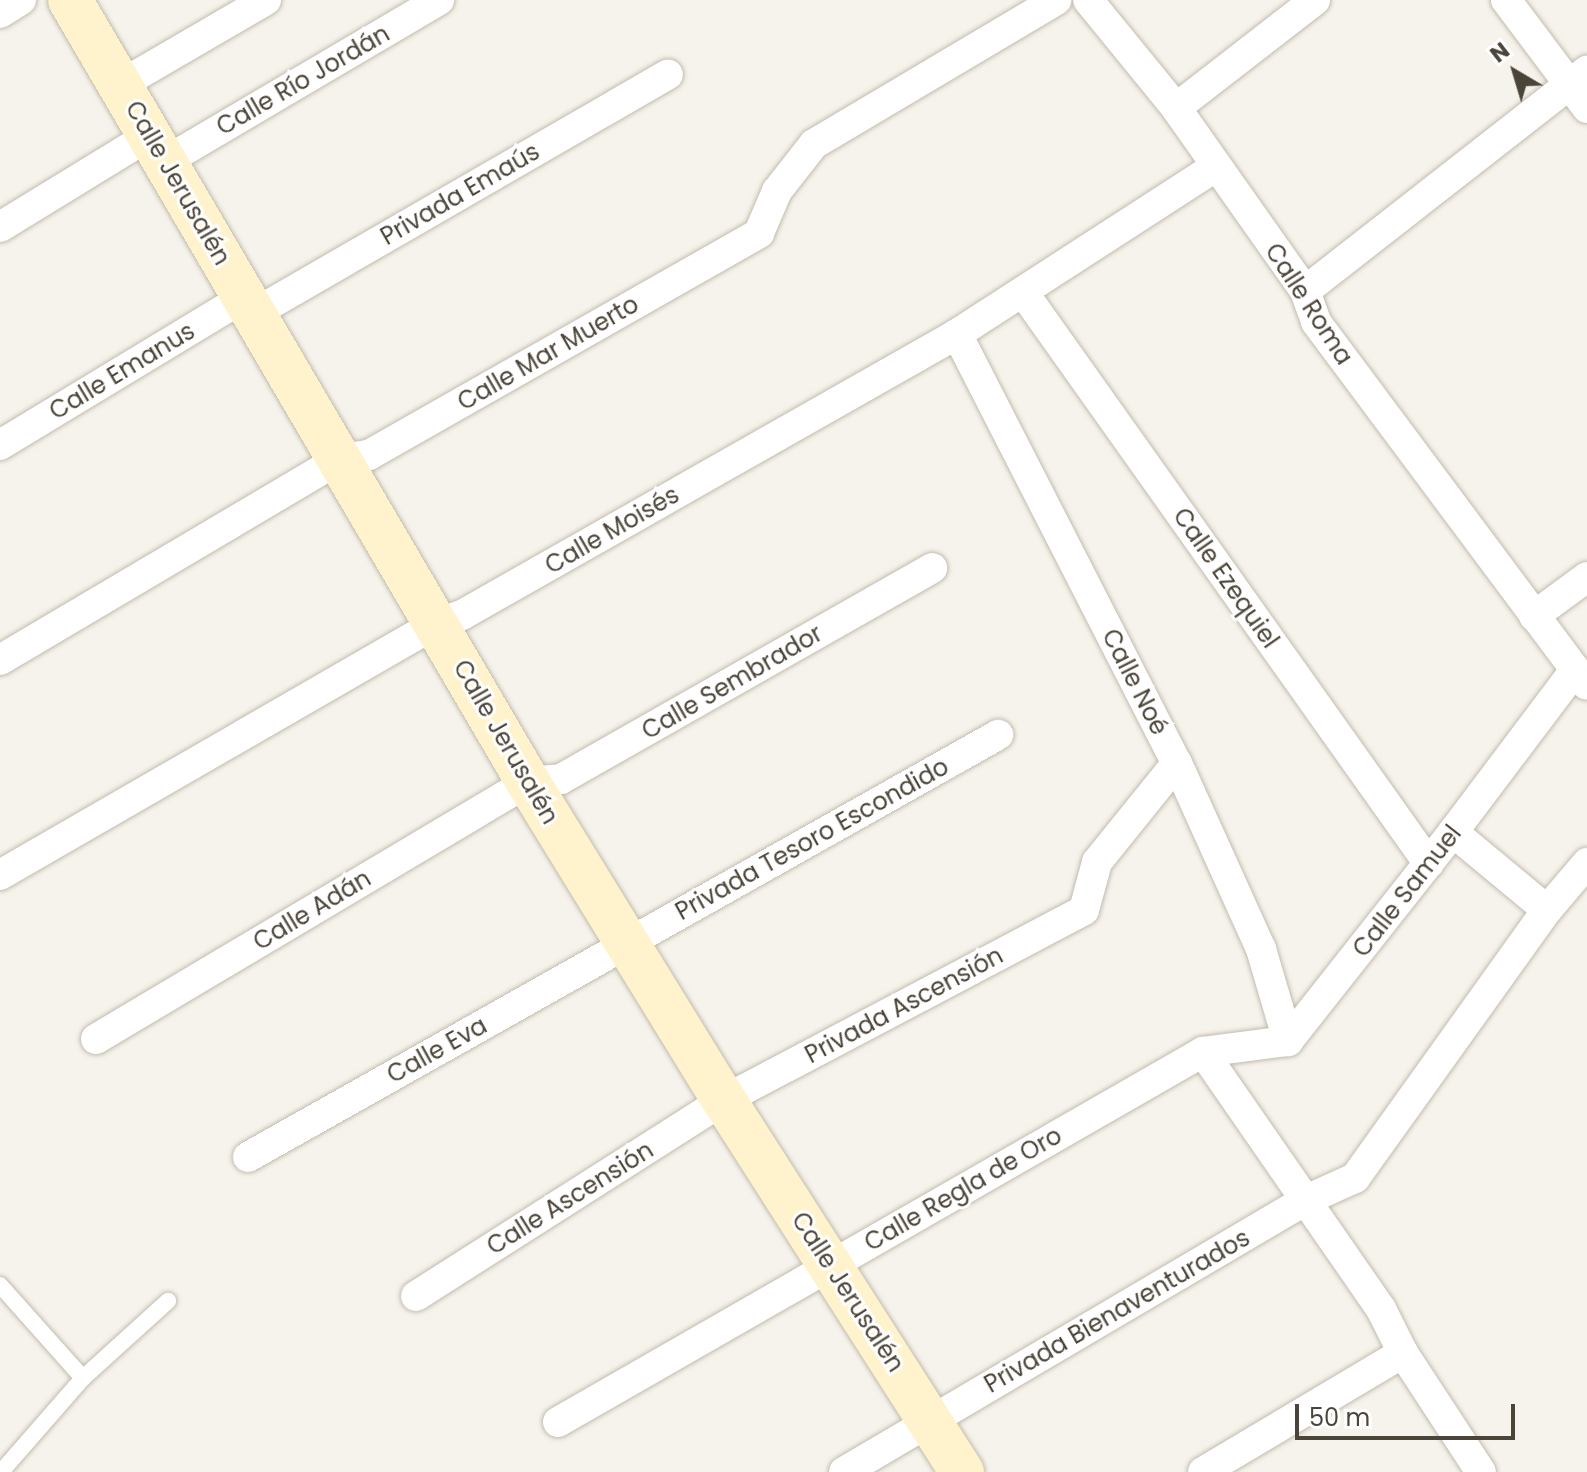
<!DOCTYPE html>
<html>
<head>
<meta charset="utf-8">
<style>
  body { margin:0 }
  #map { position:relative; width:1587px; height:1472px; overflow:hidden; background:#f6f3ec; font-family:Poppins,sans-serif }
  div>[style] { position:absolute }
  .roads { filter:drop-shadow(0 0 2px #c2bbae) drop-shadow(0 0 2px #c2bbae) }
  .lane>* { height:16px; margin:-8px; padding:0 8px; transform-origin:8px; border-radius:8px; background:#fff }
  .street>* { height:30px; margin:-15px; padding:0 15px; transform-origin:15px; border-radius:15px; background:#fff }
  .secondary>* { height:44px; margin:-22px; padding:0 22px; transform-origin:22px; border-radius:22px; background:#fff3cd }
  span { translate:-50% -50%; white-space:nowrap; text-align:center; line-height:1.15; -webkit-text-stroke:6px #fff; paint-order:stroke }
  .street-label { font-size:24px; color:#4b4439 }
  .north { position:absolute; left:1475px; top:32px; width:80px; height:80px; -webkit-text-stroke:6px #fff; paint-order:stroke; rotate:322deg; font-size:22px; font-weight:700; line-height:32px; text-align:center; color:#4b4439 }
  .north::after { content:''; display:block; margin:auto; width:28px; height:36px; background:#4b4439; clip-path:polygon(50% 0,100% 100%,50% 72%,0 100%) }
  .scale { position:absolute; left:1295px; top:1404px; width:220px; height:36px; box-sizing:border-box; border:4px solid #4b4439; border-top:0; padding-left:10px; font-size:24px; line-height:28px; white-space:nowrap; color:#4b4439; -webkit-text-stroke:6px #fff; paint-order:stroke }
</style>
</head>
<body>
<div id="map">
  <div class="roads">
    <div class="lane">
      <div style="left:0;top:1285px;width:125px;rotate:48.3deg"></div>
      <div style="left:1px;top:1472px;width:125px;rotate:-48.9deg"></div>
      <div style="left:83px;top:1378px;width:115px;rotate:-42.2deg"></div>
    </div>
    <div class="street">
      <div style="left:1088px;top:0;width:139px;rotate:50.8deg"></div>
      <div style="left:1176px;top:108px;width:224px;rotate:54.8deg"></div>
      <div style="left:1305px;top:291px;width:33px;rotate:70deg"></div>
      <div style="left:1316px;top:322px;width:452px;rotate:53.3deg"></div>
      <div style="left:1506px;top:0;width:135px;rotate:53.1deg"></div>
      <div style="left:0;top:13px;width:25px;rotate:-32deg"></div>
      <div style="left:120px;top:85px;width:169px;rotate:-30.2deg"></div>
      <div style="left:1176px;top:108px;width:176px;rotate:-37.8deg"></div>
      <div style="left:166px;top:161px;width:317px;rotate:-30.5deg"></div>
      <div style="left:0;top:227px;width:176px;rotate:-31.5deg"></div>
      <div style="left:1305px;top:291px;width:358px;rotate:-38deg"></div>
      <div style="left:1023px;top:292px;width:701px;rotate:54.63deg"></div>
      <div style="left:253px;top:314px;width:479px;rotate:-30deg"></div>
      <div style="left:957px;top:334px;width:482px;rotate:62.9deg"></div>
      <div style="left:1177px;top:763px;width:204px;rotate:65.7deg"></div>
      <div style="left:1261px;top:949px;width:96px;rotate:73.6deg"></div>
      <div style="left:0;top:445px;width:285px;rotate:-31.2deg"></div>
      <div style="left:1534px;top:616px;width:66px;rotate:-36.3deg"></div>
      <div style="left:0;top:660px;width:395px;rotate:-30.6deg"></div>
      <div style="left:340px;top:459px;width:29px;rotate:-8deg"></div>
      <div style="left:369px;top:455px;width:449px;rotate:-29.6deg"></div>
      <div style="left:759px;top:233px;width:46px;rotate:-66.8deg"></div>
      <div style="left:777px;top:191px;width:60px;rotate:-51.8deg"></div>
      <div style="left:814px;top:144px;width:282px;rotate:-30.7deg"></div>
      <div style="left:1453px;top:832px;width:122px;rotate:39.7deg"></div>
      <div style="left:0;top:875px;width:504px;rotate:-29.97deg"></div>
      <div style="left:437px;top:623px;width:26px;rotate:-18deg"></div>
      <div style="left:462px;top:615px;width:569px;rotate:-29.58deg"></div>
      <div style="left:957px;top:334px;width:307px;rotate:-32.9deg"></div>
      <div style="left:96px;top:1039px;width:503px;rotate:-30.75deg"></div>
      <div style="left:528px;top:782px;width:33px;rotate:-5deg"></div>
      <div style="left:561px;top:779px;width:427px;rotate:-29.6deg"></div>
      <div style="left:1203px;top:1052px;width:313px;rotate:55.3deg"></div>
      <div style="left:1381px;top:1309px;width:49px;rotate:63.4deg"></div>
      <div style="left:1403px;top:1353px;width:142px;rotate:56.8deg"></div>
      <div style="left:248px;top:1157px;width:861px;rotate:-29.37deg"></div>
      <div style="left:416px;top:1296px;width:365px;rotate:-32.5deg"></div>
      <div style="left:724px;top:1100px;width:407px;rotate:-27.8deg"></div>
      <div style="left:1084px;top:910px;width:50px;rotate:-74.8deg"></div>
      <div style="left:1097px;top:862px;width:127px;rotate:-51.1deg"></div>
      <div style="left:558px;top:1422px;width:744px;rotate:-29.84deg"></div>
      <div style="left:1203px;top:1052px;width:86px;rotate:-7.4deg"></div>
      <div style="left:1288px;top:1041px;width:266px;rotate:-51.7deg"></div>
      <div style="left:1453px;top:832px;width:203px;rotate:-53deg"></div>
      <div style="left:844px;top:1472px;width:534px;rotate:-30.5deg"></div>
      <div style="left:1304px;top:1201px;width:56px;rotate:-24.3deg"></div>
      <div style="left:1355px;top:1178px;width:330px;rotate:-54.4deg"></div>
      <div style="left:1547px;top:910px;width:62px;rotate:-49.6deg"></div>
      <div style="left:1203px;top:1472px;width:233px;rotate:-30.8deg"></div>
    </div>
    <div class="secondary">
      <div style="left:70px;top:0;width:906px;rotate:59.64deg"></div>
      <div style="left:528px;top:782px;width:374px;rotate:58.4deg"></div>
      <div style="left:724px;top:1100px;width:442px;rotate:57.4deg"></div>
    </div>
  </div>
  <div class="street-label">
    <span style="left:303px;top:80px;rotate:-30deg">Calle Río Jordán</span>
    <span style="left:178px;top:183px;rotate:60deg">Calle Jerusalén</span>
    <span style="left:460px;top:194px;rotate:-30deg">Privada Emaús</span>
    <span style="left:1309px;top:304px;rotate:57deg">Calle Roma</span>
    <span style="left:548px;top:353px;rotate:-30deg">Calle Mar Muerto</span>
    <span style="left:122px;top:371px;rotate:-31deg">Calle Emanus</span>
    <span style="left:612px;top:530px;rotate:-30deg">Calle Moisés</span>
    <span style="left:1226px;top:578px;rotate:55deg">Calle Ezequiel</span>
    <span style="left:732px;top:682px;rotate:-30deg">Calle Sembrador</span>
    <span style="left:1135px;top:682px;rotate:63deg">Calle Noé</span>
    <span style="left:506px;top:742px;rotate:60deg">Calle Jerusalén</span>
    <span style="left:812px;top:839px;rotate:-29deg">Privada Tesoro Escondido</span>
    <span style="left:1407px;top:891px;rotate:-52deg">Calle Samuel</span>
    <span style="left:312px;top:910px;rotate:-31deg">Calle Adán</span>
    <span style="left:904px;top:1005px;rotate:-28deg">Privada Ascensión</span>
    <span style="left:437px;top:1050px;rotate:-29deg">Calle Eva</span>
    <span style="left:963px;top:1189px;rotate:-30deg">Calle Regla de Oro</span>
    <span style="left:570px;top:1198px;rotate:-32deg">Calle Ascensión</span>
    <span style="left:848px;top:1292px;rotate:57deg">Calle Jerusalén</span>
    <span style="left:1117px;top:1311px;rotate:-30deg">Privada Bienaventurados</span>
  </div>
  <div class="north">N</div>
  <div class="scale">50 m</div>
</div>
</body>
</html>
